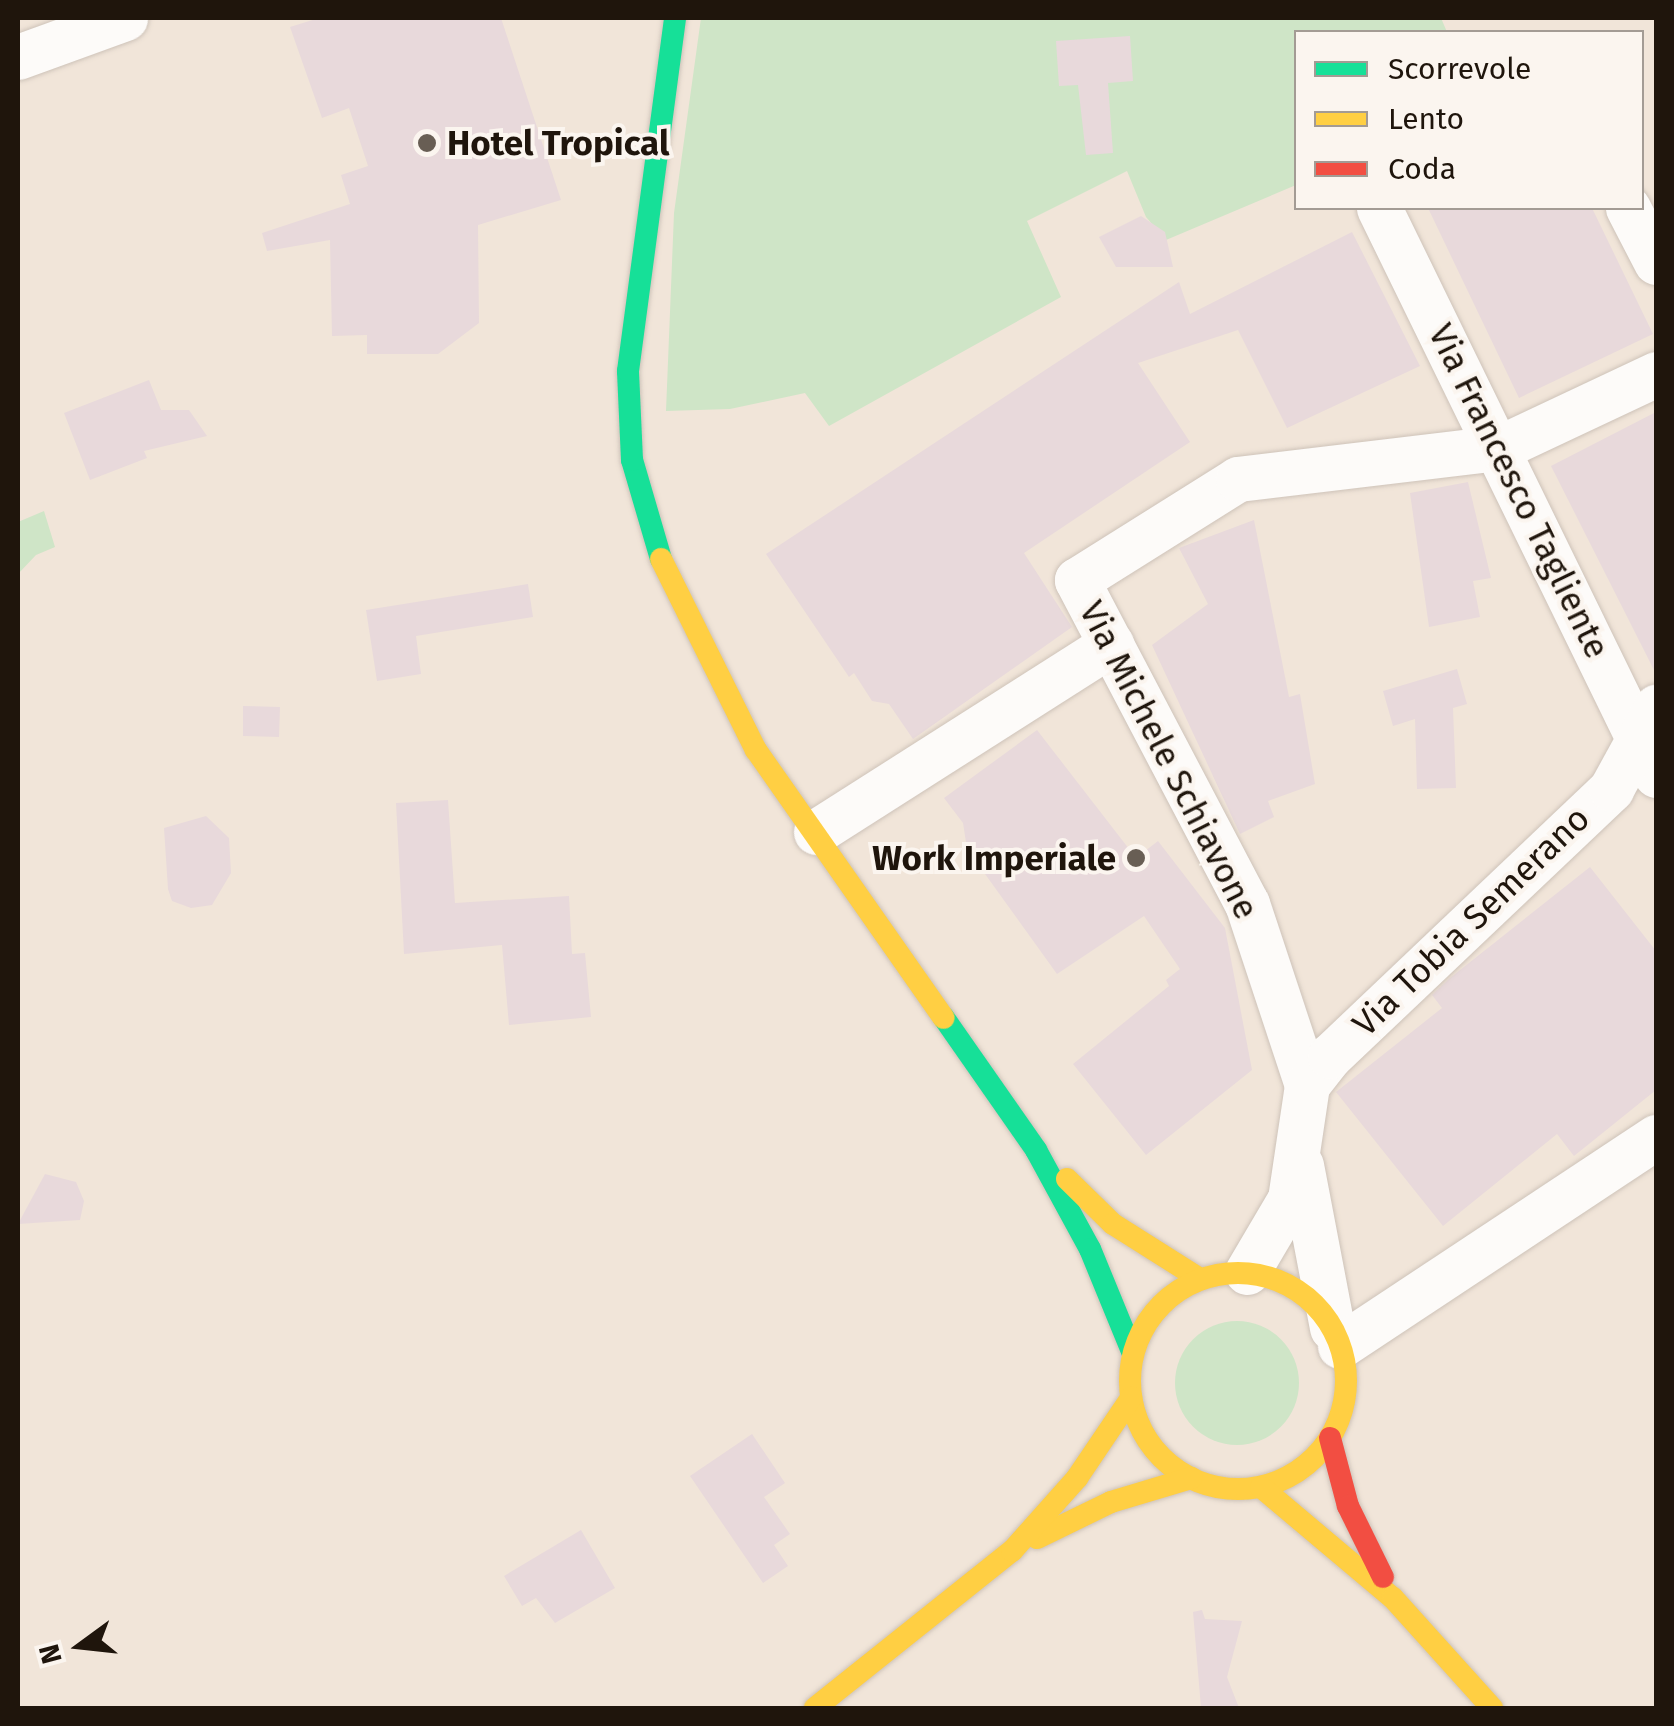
<!DOCTYPE html>
<html>
<head>
<meta charset="utf-8">
<style>
  body { margin:0 }
  #map { position:relative; width:1674px; height:1726px; overflow:hidden; background:#f1e5d9; font-family:"Fira Sans",sans-serif }
  div>[style] { position:absolute }
  .green>* { inset:0; background:#cfe5c7 }
  .round { border-radius:50% }
  .building>* { inset:0; background:#e8d9db }
  .roads { filter:drop-shadow(0 0 2px #cec3b9) drop-shadow(0 0 2px #cec3b9) }
  .street>* { height:45px; margin:-22.5px; padding:0 22.5px; transform-origin:22.5px; border-radius:22.5px; background:#fdfbf9 }
  .fast>* { height:22px; margin:-11px; padding:0 11px; transform-origin:11px; border-radius:11px; background:#16e098 }
  .slow>* { height:22px; margin:-11px; padding:0 11px; transform-origin:11px; border-radius:11px; background:#ffcf43 }
  .slow>.ring { margin:-11px; padding:0; box-sizing:content-box; background:none; border:22px solid #ffcf43; border-radius:50% }
  .jam>* { height:22px; margin:-11px; padding:0 11px; transform-origin:11px; border-radius:11px; background:#f24e42 }
  .dots>* { width:28px; height:28px; translate:-50% -50%; box-sizing:border-box; border:5px solid #fbf5ef; border-radius:50% }
  span { translate:-50% -50%; white-space:nowrap; text-align:center; line-height:1.15; -webkit-text-stroke:8px #fbf5ef; paint-order:stroke }
  .poi-label { font-size:35px; color:#1f150c; font-weight:700 }
  .left { translate:0 -50%; text-align:left }
  .right { translate:-100% -50%; text-align:right }
  .street-label { font-size:35px; color:#1f150c }
  .frame { position:absolute; inset:0; border:20px solid #1f150c; pointer-events:none }
  .legend { position:absolute; left:1294px; top:30px; width:350px; height:180px; box-sizing:border-box; background:#fbf5ef; border:2px solid #a39b94; margin:0; padding:12px 18px; list-style:none; font-size:30px; color:#1f150c }
  .legend li { display:flex; align-items:center; gap:20px; height:50px }
  .legend b { width:50px; border:2px solid #a39b94 }
  .north { position:absolute; left:30px; top:1596px; width:100px; height:100px; -webkit-text-stroke:8px #fbf5ef; paint-order:stroke; rotate:255deg; font-size:28px; font-weight:700; line-height:40px; text-align:center; color:#1f150c }
  .north::after { content:''; display:block; margin:auto; width:35px; height:45px; background:#1f150c; clip-path:polygon(50% 0,100% 100%,50% 72%,0 100%) }
</style>
</head>
<body>
<div id="map">
  <div class="green">
    <div style="clip-path:polygon(701px 18px,1441px 18px,1447px 32px,1296px 32px,1296px 185px,1166px 240px,1146px 217px,1127px 171px,1027px 221px,1061px 297px,829px 426px,805px 393px,730px 409px,666px 411px,674px 213px)"></div>
    <div style="clip-path:polygon(44px 511px,55px 547px,36px 555px,18px 574px,18px 522px)"></div>
    <div class="round" style="left:1175px;top:1321px;width:124px;height:124px"></div>
  </div>
  <div class="building">
    <div style="clip-path:polygon(319px 18px,501px 18px,561px 200px,478px 225px,479px 323px,438px 354px,367px 354px,367px 335px,332px 336px,330px 240px,267px 251px,262px 233px,350px 204px,341px 175px,368px 166px,349px 108px,322px 118px,290px 27px)"></div>
    <div style="clip-path:polygon(1130px 36px,1133px 81px,1108px 83px,1113px 153px,1086px 155px,1078px 85px,1059px 86px,1056px 41px)"></div>
    <div style="clip-path:polygon(1428px 208px,1592px 208px,1653px 334px,1519px 398px)"></div>
    <div style="clip-path:polygon(1141px 216px,1165px 232px,1173px 267px,1116px 267px,1099px 237px)"></div>
    <div style="clip-path:polygon(1352px 232px,1420px 366px,1287px 428px,1238px 330px,1138px 363px,1190px 442px,1024px 553px,1072px 627px,913px 739px,889px 704px,872px 701px,854px 673px,849px 677px,766px 554px,1179px 282px,1190px 314px)"></div>
    <div style="clip-path:polygon(149px 380px,161px 410px,189px 410px,207px 436px,144px 451px,147px 458px,90px 480px,64px 413px)"></div>
    <div style="clip-path:polygon(1656px 412px,1656px 674px,1551px 466px)"></div>
    <div style="clip-path:polygon(1468px 482px,1491px 578px,1473px 581px,1480px 617px,1429px 627px,1410px 493px)"></div>
    <div style="clip-path:polygon(1254px 520px,1289px 697px,1300px 694px,1315px 784px,1268px 801px,1274px 817px,1240px 834px,1152px 645px,1208px 604px,1179px 548px)"></div>
    <div style="clip-path:polygon(528px 584px,533px 617px,416px 636px,421px 674px,377px 681px,366px 610px)"></div>
    <div style="clip-path:polygon(1457px 669px,1467px 704px,1453px 708px,1456px 788px,1417px 789px,1415px 719px,1393px 726px,1383px 691px)"></div>
    <div style="clip-path:polygon(243px 706px,280px 707px,279px 737px,243px 736px)"></div>
    <div style="clip-path:polygon(1037px 730px,1136px 858px,1158px 841px,1225px 928px,1252px 1070px,1146px 1155px,1073px 1064px,1169px 986px,1166px 980px,1180px 969px,1144px 916px,1057px 974px,967px 849px,963px 823px,944px 798px)"></div>
    <div style="clip-path:polygon(448px 800px,455px 903px,569px 896px,572px 954px,585px 953px,591px 1017px,509px 1025px,502px 945px,404px 954px,396px 803px)"></div>
    <div style="clip-path:polygon(206px 816px,229px 838px,231px 873px,212px 905px,191px 908px,172px 901px,168px 889px,164px 828px)"></div>
    <div style="clip-path:polygon(1590px 867px,1656px 951px,1656px 1090px,1574px 1156px,1557px 1134px,1443px 1226px,1336px 1092px,1442px 1008px,1432px 995px,1450px 978px)"></div>
    <div style="clip-path:polygon(45px 1174px,76px 1182px,84px 1201px,80px 1220px,18px 1224px)"></div>
    <div style="clip-path:polygon(752px 1434px,785px 1483px,764px 1497px,790px 1534px,774px 1545px,788px 1566px,763px 1583px,690px 1476px)"></div>
    <div style="clip-path:polygon(581px 1530px,615px 1588px,555px 1623px,536px 1598px,522px 1606px,504px 1576px)"></div>
    <div style="clip-path:polygon(1202px 1610px,1205px 1619px,1242px 1621px,1227px 1677px,1239px 1708px,1201px 1708px,1193px 1612px)"></div>
  </div>
  <div class="roads">
    <div class="street">
      <div style="left:18px;top:57px;width:114px;rotate:-20deg"></div>
      <div style="left:1379px;top:208px;width:631px;rotate:63.96deg"></div>
      <div style="left:1628px;top:208px;width:61px;rotate:62.6deg"></div>
      <div style="left:816px;top:832px;width:350px;rotate:-32.5deg"></div>
      <div style="left:1307px;top:1085px;width:191px;rotate:-108.3deg"></div>
      <div style="left:1247px;top:904px;width:366px;rotate:-117.7deg"></div>
      <div style="left:1077px;top:580px;width:190px;rotate:-32.1deg"></div>
      <div style="left:1238px;top:479px;width:263px;rotate:-6.8deg"></div>
      <div style="left:1499px;top:448px;width:174px;rotate:-25.2deg"></div>
      <div style="left:1301px;top:1165px;width:166px;rotate:79.2deg"></div>
      <div style="left:1247px;top:1272px;width:85px;rotate:-59.5deg"></div>
      <div style="left:1290px;top:1199px;width:115px;rotate:-81.5deg"></div>
      <div style="left:1307px;top:1085px;width:37px;rotate:-52deg"></div>
      <div style="left:1330px;top:1056px;width:388px;rotate:-43.5deg"></div>
      <div style="left:1611px;top:789px;width:94px;rotate:-61.2deg"></div>
      <div style="left:1340px;top:1346px;width:379px;rotate:-33.5deg"></div>
    </div>
    <div class="fast">
      <div style="left:661px;top:559px;width:103px;rotate:-106.3deg"></div>
      <div style="left:632px;top:460px;width:89px;rotate:-92.6deg"></div>
      <div style="left:628px;top:371px;width:356px;rotate:-82.4deg"></div>
      <div style="left:944px;top:1018px;width:161px;rotate:55.1deg"></div>
      <div style="left:1036px;top:1150px;width:113px;rotate:61.4deg"></div>
      <div style="left:1090px;top:1249px;width:113px;rotate:67.7deg"></div>
    </div>
    <div class="slow">
      <div style="left:661px;top:559px;width:213px;rotate:63.6deg"></div>
      <div style="left:756px;top:750px;width:327px;rotate:55deg"></div>
      <div style="left:1067px;top:1179px;width:64px;rotate:44.4deg"></div>
      <div style="left:1113px;top:1224px;width:103px;rotate:32.3deg"></div>
      <div class="ring" style="left:1130px;top:1273px;width:194px;height:194px"></div>
      <div style="left:1261px;top:1487px;width:172px;rotate:40.1deg"></div>
      <div style="left:1393px;top:1598px;width:148px;rotate:48deg"></div>
      <div style="left:1037px;top:1538px;width:82px;rotate:-25.9deg"></div>
      <div style="left:1111px;top:1502px;width:84px;rotate:-16.7deg"></div>
      <div style="left:815px;top:1708px;width:252px;rotate:-38.6deg"></div>
      <div style="left:1012px;top:1551px;width:98px;rotate:-48.3deg"></div>
      <div style="left:1077px;top:1478px;width:97px;rotate:-56deg"></div>
    </div>
    <div class="jam">
      <div style="left:1330px;top:1438px;width:70px;rotate:75.2deg"></div>
      <div style="left:1348px;top:1506px;width:79px;rotate:63.8deg"></div>
    </div>
  </div>
  <div class="dots">
    <div style="left:427px;top:143px;background:#685e54"></div>
    <div style="left:1136px;top:858px;background:#685e54"></div>
  </div>
  <div class="poi-label">
    <span class="left" style="left:447px;top:143px">Hotel Tropical</span>
    <span class="right" style="left:1116px;top:858px">Work Imperiale</span>
  </div>
  <div class="street-label">
    <span style="left:1519px;top:491px;rotate:64deg">Via Francesco Tagliente</span>
    <span style="left:1169px;top:760px;rotate:63deg">Via Michele Schiavone</span>
    <span style="left:1471px;top:921px;rotate:-44deg">Via Tobia Semerano</span>
  </div>
  <div class="frame"></div>
  <ul class="legend">
  <li><b style="height:12px;background:#16e098"></b>Scorrevole</li>
  <li><b style="height:12px;background:#ffcf43"></b>Lento</li>
  <li><b style="height:12px;background:#f24e42"></b>Coda</li>
  </ul>
  <div class="north">N</div>
</div>
</body>
</html>
